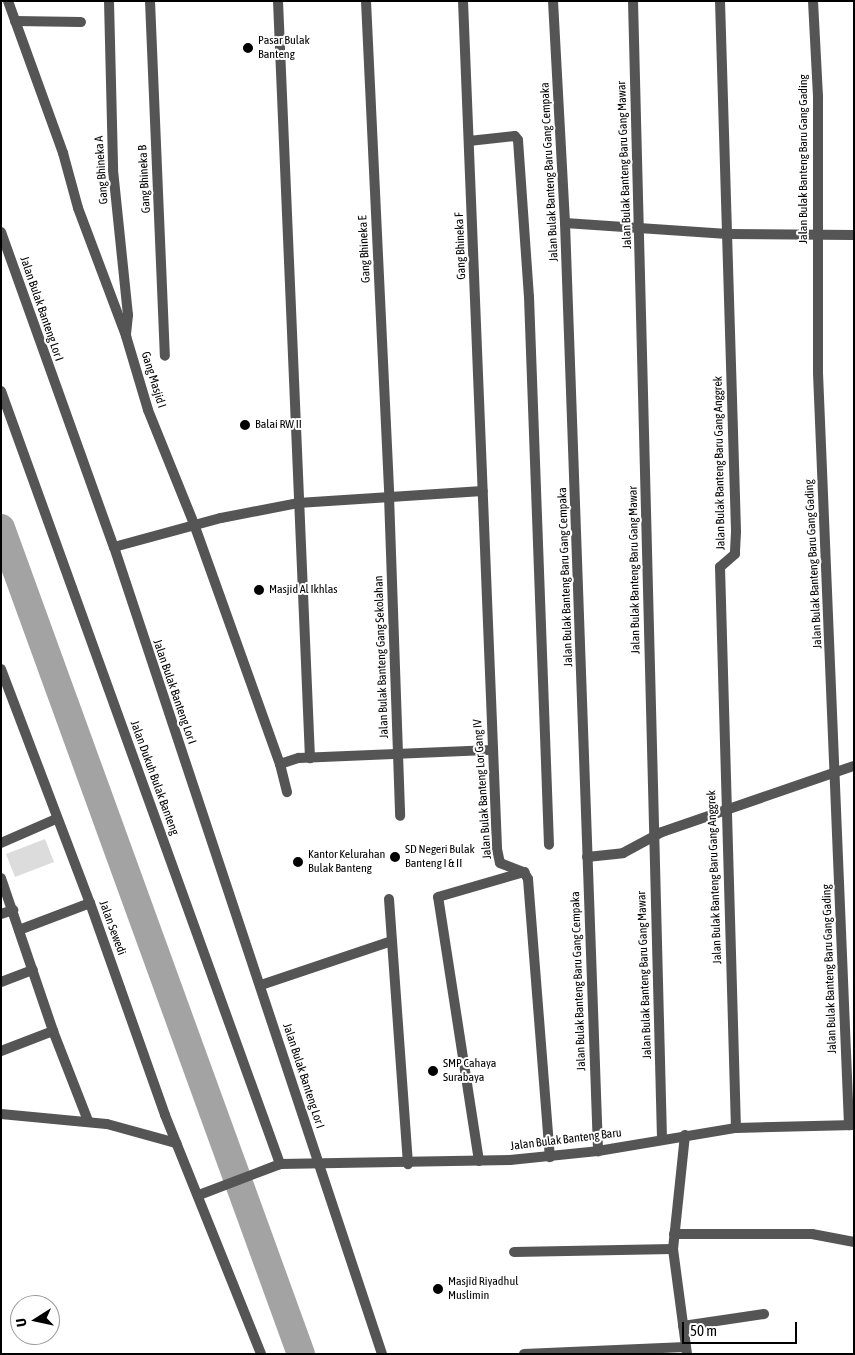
<!DOCTYPE html>
<html>
<head>
<meta charset="utf-8">
<style>
  body { margin:0 }
  #map { position:relative; width:855px; height:1355px; overflow:hidden; background:#fff; font-family:"Asap Condensed",sans-serif }
  div>[style] { position:absolute }
  .green>* { inset:0; background:#dcdcdc }
  .river>* { height:28px; margin:-14px; padding:0 14px; transform-origin:14px; border-radius:14px; background:#a3a3a3 }
  .street>* { height:10px; margin:-5px; padding:0 5px; transform-origin:5px; border-radius:5px; background:#555 }
  .dots>* { width:14px; height:14px; translate:-50% -50%; box-sizing:border-box; border:2px solid #fff; border-radius:50% }
  span { translate:-50% -50%; white-space:nowrap; text-align:center; line-height:1.15; -webkit-text-stroke:4px #fff; paint-order:stroke }
  .poi-label { font-size:12px; color:#000 }
  .left { translate:0 -50%; text-align:left }
  .street-label { font-size:12px; color:#000 }
  .frame { position:absolute; inset:0; border:2px solid #000; pointer-events:none }
  .north { position:absolute; left:10px; top:1295px; width:50px; height:50px; box-sizing:border-box; background:#fff; border:1px solid #999; border-radius:50%; rotate:260deg; font-size:14px; font-weight:700; line-height:20px; text-align:center; color:#000 }
  .north::after { content:''; display:block; margin:auto; width:18px; height:22px; background:#000; clip-path:polygon(50% 0,100% 100%,50% 72%,0 100%) }
  .scale { position:absolute; left:682px; top:1322px; width:115px; height:22px; box-sizing:border-box; border:2px solid #000; border-top:0; padding-left:6px; font-size:15px; line-height:18px; white-space:nowrap; color:#000; -webkit-text-stroke:4px #fff; paint-order:stroke }
</style>
</head>
<body>
<div id="map">
  <div class="green">
    <div style="clip-path:polygon(45px 839px,54px 862px,15px 877px,6px 854px)"></div>
  </div>
  <div class="river">
    <div style="left:1px;top:528px;width:879px;rotate:70.04deg"></div>
  </div>
  <div class="street">
    <div style="left:8px;top:1px;width:162px;rotate:70.1deg"></div>
    <div style="left:63px;top:153px;width:57px;rotate:74.7deg"></div>
    <div style="left:78px;top:208px;width:137px;rotate:69.4deg"></div>
    <div style="left:126px;top:336px;width:77px;rotate:73.4deg"></div>
    <div style="left:148px;top:410px;width:123px;rotate:68deg"></div>
    <div style="left:194px;top:524px;width:255px;rotate:70.3deg"></div>
    <div style="left:280px;top:764px;width:29px;rotate:76deg"></div>
    <div style="left:109px;top:1px;width:169px;rotate:88.6deg"></div>
    <div style="left:113px;top:170px;width:146px;rotate:84.1deg"></div>
    <div style="left:128px;top:315px;width:20px;rotate:96deg"></div>
    <div style="left:150px;top:1px;width:355px;rotate:87.6deg"></div>
    <div style="left:278px;top:1px;width:758px;rotate:87.58deg"></div>
    <div style="left:366px;top:1px;width:496px;rotate:87.3deg"></div>
    <div style="left:389px;top:496px;width:320px;rotate:88deg"></div>
    <div style="left:463px;top:1px;width:849px;rotate:87.7deg"></div>
    <div style="left:497px;top:849px;width:14px;rotate:78deg"></div>
    <div style="left:500px;top:863px;width:26px;rotate:21deg"></div>
    <div style="left:524px;top:872px;width:8px;rotate:60deg"></div>
    <div style="left:528px;top:879px;width:279px;rotate:85.5deg"></div>
    <div style="left:553px;top:1px;width:222px;rotate:86.9deg"></div>
    <div style="left:565px;top:223px;width:929px;rotate:87.96deg"></div>
    <div style="left:633px;top:1px;width:1138px;rotate:88.54deg"></div>
    <div style="left:720px;top:1px;width:531px;rotate:88.27deg"></div>
    <div style="left:736px;top:532px;width:22px;rotate:93deg"></div>
    <div style="left:735px;top:554px;width:20px;rotate:139deg"></div>
    <div style="left:720px;top:567px;width:561px;rotate:88.37deg"></div>
    <div style="left:813px;top:1px;width:97px;rotate:87deg"></div>
    <div style="left:818px;top:98px;width:275px;rotate:90deg"></div>
    <div style="left:818px;top:373px;width:753px;rotate:87.64deg"></div>
    <div style="left:15px;top:21px;width:66px;rotate:0.9deg"></div>
    <div style="left:469px;top:141px;width:46px;rotate:-6.2deg"></div>
    <div style="left:515px;top:136px;width:5px;rotate:53deg"></div>
    <div style="left:518px;top:140px;width:157px;rotate:86deg"></div>
    <div style="left:529px;top:297px;width:548px;rotate:87.91deg"></div>
    <div style="left:565px;top:223px;width:163px;rotate:3.9deg"></div>
    <div style="left:728px;top:234px;width:126px;rotate:0.5deg"></div>
    <div style="left:1px;top:232px;width:335px;rotate:70.3deg"></div>
    <div style="left:114px;top:547px;width:850px;rotate:71.63deg"></div>
    <div style="left:1px;top:391px;width:822px;rotate:70.15deg"></div>
    <div style="left:114px;top:547px;width:111px;rotate:-15.2deg"></div>
    <div style="left:221px;top:518px;width:78px;rotate:-11deg"></div>
    <div style="left:298px;top:503px;width:185px;rotate:-3.7deg"></div>
    <div style="left:1px;top:669px;width:250px;rotate:69.2deg"></div>
    <div style="left:90px;top:903px;width:225px;rotate:70.5deg"></div>
    <div style="left:165px;top:1115px;width:258px;rotate:68.1deg"></div>
    <div style="left:280px;top:764px;width:20px;rotate:-18deg"></div>
    <div style="left:299px;top:758px;width:194px;rotate:-2.4deg"></div>
    <div style="left:1px;top:843px;width:60px;rotate:-23.6deg"></div>
    <div style="left:587px;top:857px;width:36px;rotate:-6deg"></div>
    <div style="left:623px;top:853px;width:44px;rotate:-28.3deg"></div>
    <div style="left:662px;top:832px;width:203px;rotate:-19deg"></div>
    <div style="left:1px;top:878px;width:162px;rotate:71.2deg"></div>
    <div style="left:53px;top:1031px;width:97px;rotate:68.7deg"></div>
    <div style="left:389px;top:899px;width:266px;rotate:85.9deg"></div>
    <div style="left:1px;top:914px;width:13px;rotate:-18deg"></div>
    <div style="left:19px;top:930px;width:76px;rotate:-20.8deg"></div>
    <div style="left:1px;top:982px;width:34px;rotate:-21deg"></div>
    <div style="left:261px;top:985px;width:138px;rotate:-18.6deg"></div>
    <div style="left:1px;top:1051px;width:56px;rotate:-21deg"></div>
    <div style="left:1px;top:1114px;width:106px;rotate:5.4deg"></div>
    <div style="left:107px;top:1124px;width:72px;rotate:15.4deg"></div>
    <div style="left:685px;top:1135px;width:115px;rotate:96deg"></div>
    <div style="left:673px;top:1249px;width:106px;rotate:82.4deg"></div>
    <div style="left:479px;top:1161px;width:267px;rotate:-98.8deg"></div>
    <div style="left:438px;top:897px;width:90px;rotate:-16.2deg"></div>
    <div style="left:199px;top:1195px;width:87px;rotate:-20.9deg"></div>
    <div style="left:280px;top:1164px;width:230px;rotate:-1deg"></div>
    <div style="left:510px;top:1160px;width:88px;rotate:-5.8deg"></div>
    <div style="left:598px;top:1151px;width:140px;rotate:-9.5deg"></div>
    <div style="left:736px;top:1128px;width:118px;rotate:-1.5deg"></div>
    <div style="left:674px;top:1234px;width:138px"></div>
    <div style="left:812px;top:1234px;width:43px;rotate:10.8deg"></div>
    <div style="left:514px;top:1252px;width:159px;rotate:-1.1deg"></div>
    <div style="left:683px;top:1326px;width:82px;rotate:-8.4deg"></div>
    <div style="left:524px;top:1354px;width:162px;rotate:-2.5deg"></div>
  </div>
  <div class="dots">
    <div style="left:248px;top:48px;background:#000"></div>
    <div style="left:245px;top:425px;background:#000"></div>
    <div style="left:259px;top:590px;background:#000"></div>
    <div style="left:395px;top:857px;background:#000"></div>
    <div style="left:298px;top:862px;background:#000"></div>
    <div style="left:433px;top:1071px;background:#000"></div>
    <div style="left:438px;top:1289px;background:#000"></div>
  </div>
  <div class="poi-label">
    <span class="left" style="left:258px;top:48px">Pasar Bulak<br>Banteng</span>
    <span class="left" style="left:255px;top:425px">Balai RW II</span>
    <span class="left" style="left:269px;top:590px">Masjid Al Ikhlas</span>
    <span class="left" style="left:405px;top:857px">SD Negeri Bulak<br>Banteng I &amp; II</span>
    <span class="left" style="left:308px;top:862px">Kantor Kelurahan<br>Bulak Banteng</span>
    <span class="left" style="left:443px;top:1071px">SMP Cahaya<br>Surabaya</span>
    <span class="left" style="left:448px;top:1289px">Masjid Riyadhul<br>Muslimin</span>
  </div>
  <div class="street-label">
    <span style="left:804px;top:159px;rotate:-90deg">Jalan Bulak Banteng Baru Gang Gading</span>
    <span style="left:625px;top:165px;rotate:-92deg">Jalan Bulak Banteng Baru Gang Mawar</span>
    <span style="left:102px;top:170px;rotate:-94deg">Gang Bhineka A</span>
    <span style="left:550px;top:172px;rotate:-93deg">Jalan Bulak Banteng Baru Gang Cempaka</span>
    <span style="left:145px;top:179px;rotate:-93deg">Gang Bhineka B</span>
    <span style="left:461px;top:246px;rotate:-92deg">Gang Bhineka F</span>
    <span style="left:365px;top:249px;rotate:-93deg">Gang Bhineka E</span>
    <span style="left:41px;top:309px;rotate:71deg">Jalan Bulak Banteng Lor I</span>
    <span style="left:153px;top:380px;rotate:73deg">Gang Masjid I</span>
    <span style="left:720px;top:463px;rotate:-91deg">Jalan Bulak Banteng Baru Gang Anggrek</span>
    <span style="left:814px;top:564px;rotate:-93deg">Jalan Bulak Banteng Baru Gang Gading</span>
    <span style="left:635px;top:570px;rotate:-91deg">Jalan Bulak Banteng Baru Gang Mawar</span>
    <span style="left:566px;top:577px;rotate:-92deg">Jalan Bulak Banteng Baru Gang Cempaka</span>
    <span style="left:382px;top:657px;rotate:-92deg">Jalan Bulak Banteng Gang Sekolahan</span>
    <span style="left:174px;top:692px;rotate:71deg">Jalan Bulak Banteng Lor I</span>
    <span style="left:154px;top:778px;rotate:70deg">Jalan Dukuh Bulak Banteng</span>
    <span style="left:483px;top:789px;rotate:-94deg">Jalan Bulak Banteng Lor Gang IV</span>
    <span style="left:715px;top:877px;rotate:-92deg">Jalan Bulak Banteng Baru Gang Anggrek</span>
    <span style="left:112px;top:928px;rotate:70deg">Jalan Sewedi</span>
    <span style="left:830px;top:969px;rotate:-92deg">Jalan Bulak Banteng Baru Gang Gading</span>
    <span style="left:645px;top:975px;rotate:-92deg">Jalan Bulak Banteng Baru Gang Mawar</span>
    <span style="left:579px;top:981px;rotate:-92deg">Jalan Bulak Banteng Baru Gang Cempaka</span>
    <span style="left:303px;top:1076px;rotate:72deg">Jalan Bulak Banteng Lor I</span>
    <span style="left:566px;top:1140px;rotate:-7deg">Jalan Bulak Banteng Baru</span>
  </div>
  <div class="frame"></div>
  <div class="north">U</div>
  <div class="scale">50 m</div>
</div>
</body>
</html>
